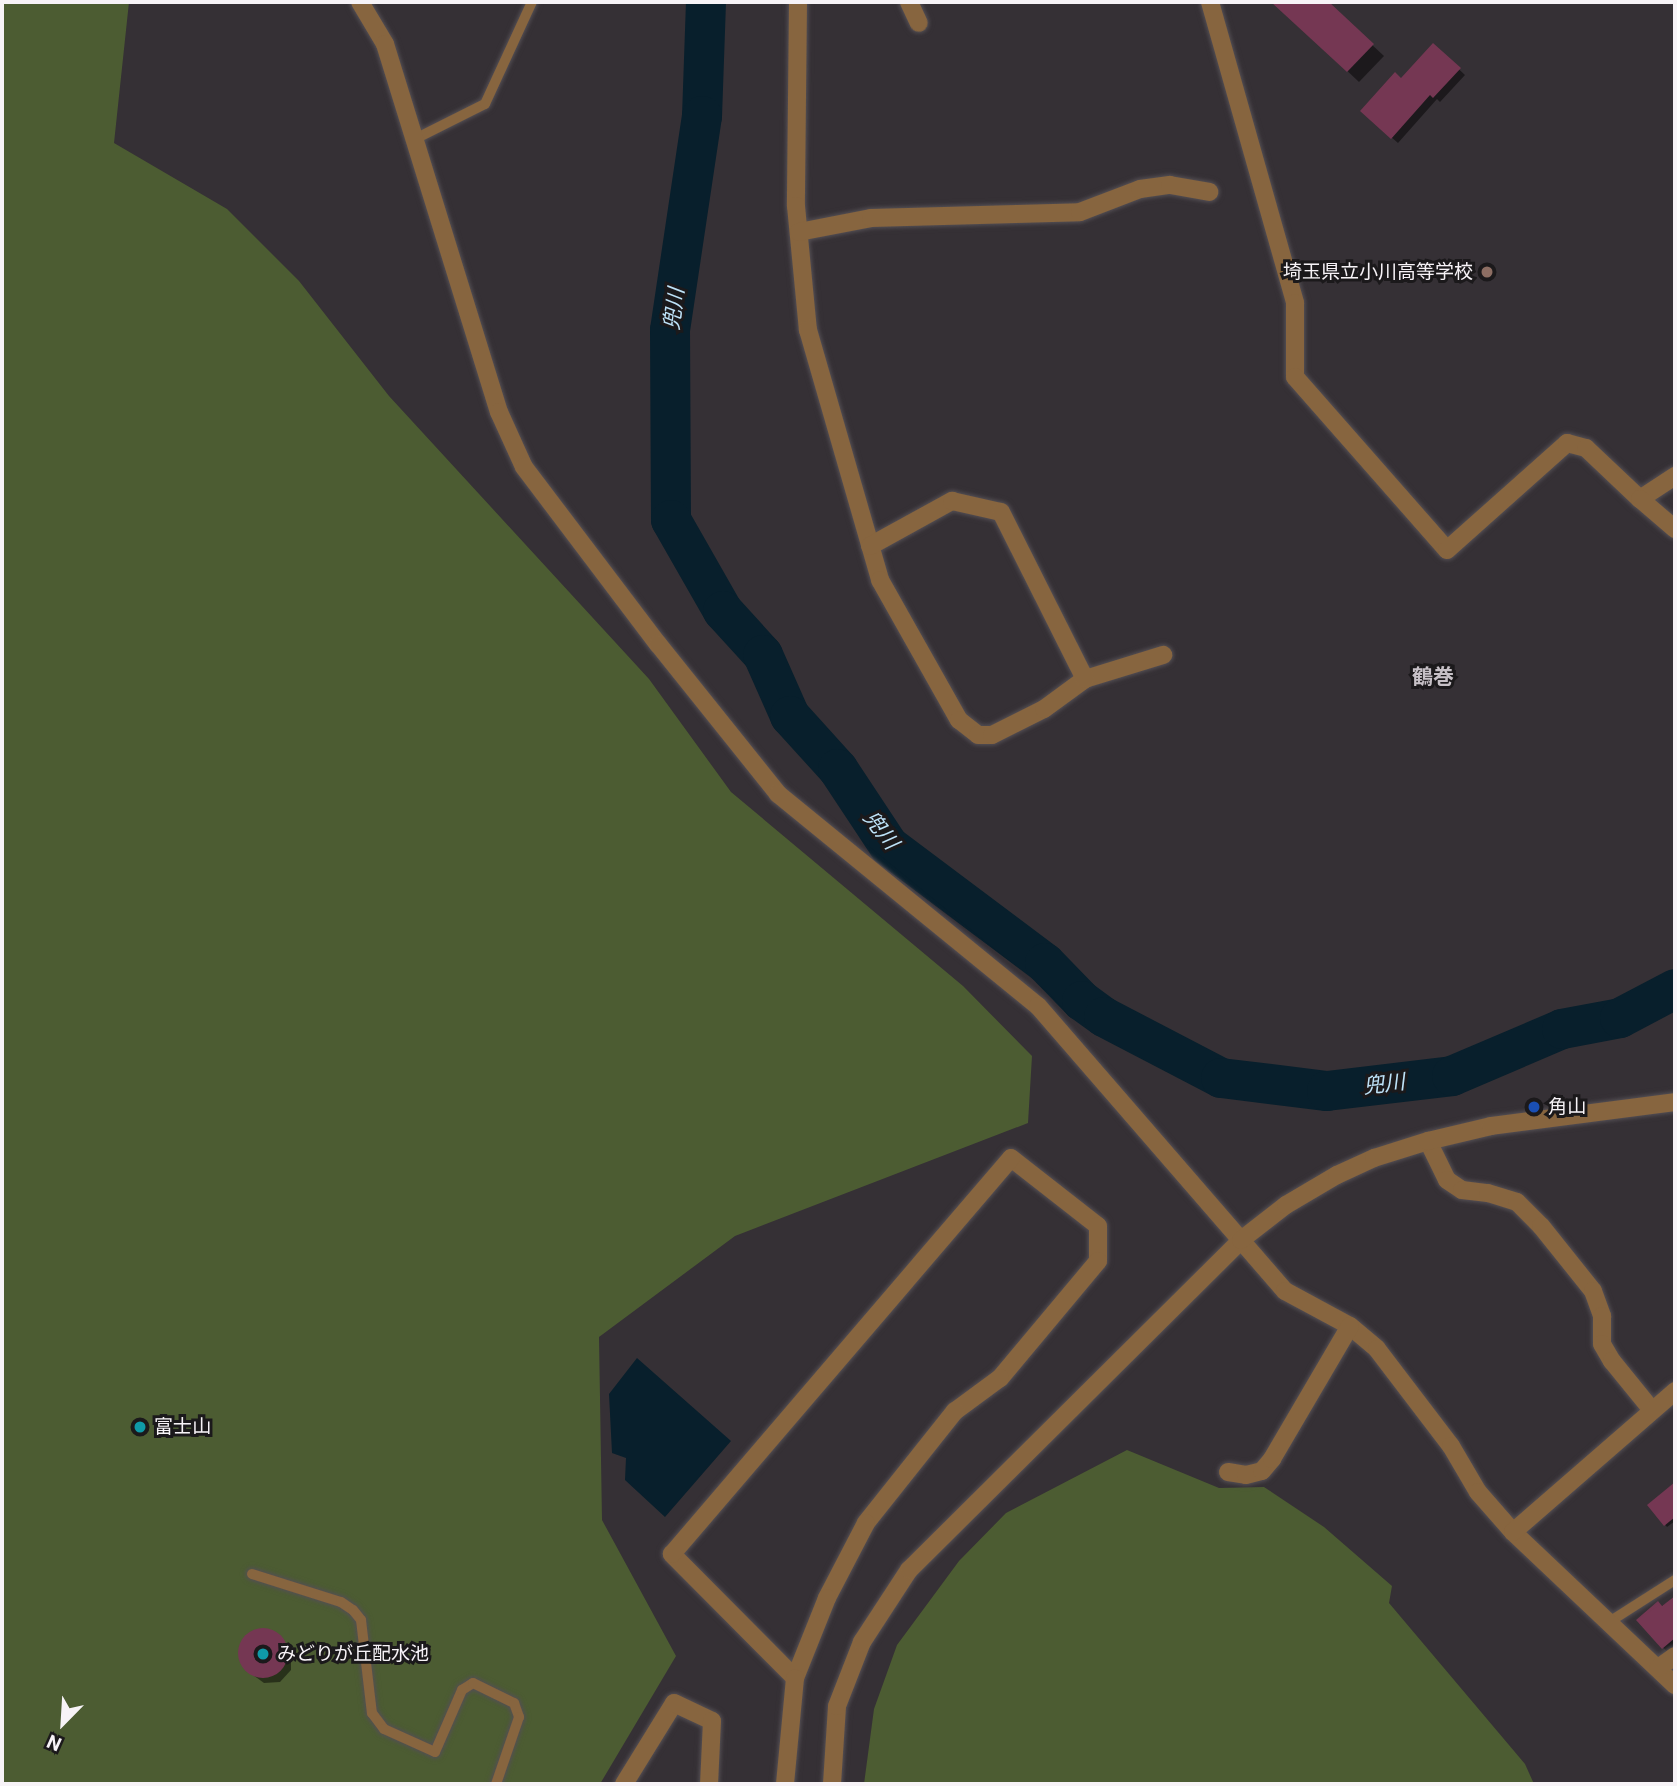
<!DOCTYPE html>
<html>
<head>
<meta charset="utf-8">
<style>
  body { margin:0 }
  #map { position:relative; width:1677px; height:1786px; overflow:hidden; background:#353035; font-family:Roboto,"Noto Sans JP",sans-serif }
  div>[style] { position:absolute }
  .green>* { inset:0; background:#4c5c32 }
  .water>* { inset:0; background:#081f2c }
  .shadow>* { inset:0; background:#0007 }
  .river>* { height:40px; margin:-20px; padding:0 20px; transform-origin:20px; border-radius:20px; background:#081f2c }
  .building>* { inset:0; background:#753753 }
  .round { border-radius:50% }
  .roads { filter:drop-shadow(0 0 2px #544f54) drop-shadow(0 0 2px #544f54) }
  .service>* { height:10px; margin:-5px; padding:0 5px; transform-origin:5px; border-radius:5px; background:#87653f }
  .minor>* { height:18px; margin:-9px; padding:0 9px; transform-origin:9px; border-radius:9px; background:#87653f }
  .tertiary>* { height:18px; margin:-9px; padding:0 9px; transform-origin:9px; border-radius:9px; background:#87653f }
  .dots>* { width:19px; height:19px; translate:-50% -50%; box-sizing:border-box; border:4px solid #1b191b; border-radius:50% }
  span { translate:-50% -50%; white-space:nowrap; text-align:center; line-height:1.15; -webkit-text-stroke:6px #1b191b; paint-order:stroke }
  .poi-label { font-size:19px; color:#f7f3f7 }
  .right { translate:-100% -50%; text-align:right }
  .left { translate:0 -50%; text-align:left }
  .water-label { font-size:21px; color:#bee3f9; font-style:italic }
  .neighbourhood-label { font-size:21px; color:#c7c1c7; font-weight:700 }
  .frame { position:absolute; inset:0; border:4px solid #f7f3f7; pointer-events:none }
  .north { position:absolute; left:28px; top:1688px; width:70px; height:70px; -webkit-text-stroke:5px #1b191b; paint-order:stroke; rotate:204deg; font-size:19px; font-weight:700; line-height:28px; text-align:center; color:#f7f3f7 }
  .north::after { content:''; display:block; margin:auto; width:24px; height:32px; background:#f7f3f7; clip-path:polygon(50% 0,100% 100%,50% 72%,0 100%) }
</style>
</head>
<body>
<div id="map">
  <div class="green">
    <div style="clip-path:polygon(2px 2px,129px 2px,114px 143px,227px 209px,299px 281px,389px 396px,649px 679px,731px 792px,963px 986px,1032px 1056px,1028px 1123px,735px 1236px,599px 1337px,602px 1520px,676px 1656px,600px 1784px,2px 1784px)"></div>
    <div style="clip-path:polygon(1127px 1450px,1219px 1488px,1264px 1487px,1324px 1527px,1392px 1586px,1389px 1603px,1525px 1764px,1534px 1784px,864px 1784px,874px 1709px,897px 1645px,959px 1561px,1006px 1513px)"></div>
  </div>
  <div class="water">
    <div style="clip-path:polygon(637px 1358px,731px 1441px,665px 1517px,625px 1480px,626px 1458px,612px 1453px,609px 1394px)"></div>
  </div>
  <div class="shadow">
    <div style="clip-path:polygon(1274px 2px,1326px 2px,1384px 56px,1359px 82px)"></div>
    <div style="clip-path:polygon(1433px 45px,1465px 75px,1440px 102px,1437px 99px,1398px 143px,1368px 117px)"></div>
    <div style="clip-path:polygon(1675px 1483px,1675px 1521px,1667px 1527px,1649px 1505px)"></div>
    <div style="clip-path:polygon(1675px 1598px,1675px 1648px,1669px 1654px,1639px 1620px)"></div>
    <div style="clip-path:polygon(266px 1630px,273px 1632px,291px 1649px,291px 1670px,280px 1682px,264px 1683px,250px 1673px,244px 1666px,240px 1651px,252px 1633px)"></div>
  </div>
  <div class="river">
    <div style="left:706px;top:2px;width:114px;rotate:92deg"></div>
    <div style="left:702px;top:116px;width:216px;rotate:98.5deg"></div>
    <div style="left:670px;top:330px;width:190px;rotate:89.7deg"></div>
    <div style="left:671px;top:520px;width:105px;rotate:60.3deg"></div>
    <div style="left:723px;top:611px;width:59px;rotate:47.7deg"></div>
    <div style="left:763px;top:655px;width:67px;rotate:66.1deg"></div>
    <div style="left:790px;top:716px;width:72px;rotate:47.8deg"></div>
    <div style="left:838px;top:769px;width:92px;rotate:56.5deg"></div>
    <div style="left:889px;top:846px;width:195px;rotate:36.9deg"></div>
    <div style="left:1045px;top:963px;width:53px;rotate:45.8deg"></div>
    <div style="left:1082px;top:1001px;width:27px;rotate:36deg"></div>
    <div style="left:1104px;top:1017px;width:132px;rotate:27.5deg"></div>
    <div style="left:1221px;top:1078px;width:107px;rotate:7deg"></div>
    <div style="left:1327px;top:1091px;width:126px;rotate:-6.8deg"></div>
    <div style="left:1452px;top:1076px;width:120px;rotate:-23.1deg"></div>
    <div style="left:1562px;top:1029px;width:59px;rotate:-10.7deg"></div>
    <div style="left:1620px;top:1018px;width:62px;rotate:-27.8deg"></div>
  </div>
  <div class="building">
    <div style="clip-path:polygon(1271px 2px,1329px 2px,1374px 44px,1347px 72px)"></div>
    <div style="clip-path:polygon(1433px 43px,1461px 68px,1433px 98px,1430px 95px,1391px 139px,1360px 111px,1395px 72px,1401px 78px)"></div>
    <div style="clip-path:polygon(1675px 1482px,1675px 1517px,1664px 1526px,1647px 1505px)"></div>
    <div style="clip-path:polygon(1675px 1596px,1675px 1638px,1662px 1649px,1636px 1620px,1658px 1601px,1662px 1606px)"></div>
    <div class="round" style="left:238px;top:1628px;width:50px;height:50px"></div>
  </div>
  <div class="roads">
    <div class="service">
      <div style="left:415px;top:139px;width:78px;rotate:-26.6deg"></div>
      <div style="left:485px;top:104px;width:112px;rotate:-65.3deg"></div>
      <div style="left:252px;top:1574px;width:93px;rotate:17.5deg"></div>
      <div style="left:341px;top:1602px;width:14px;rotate:34deg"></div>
      <div style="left:353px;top:1610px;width:13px;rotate:51deg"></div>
      <div style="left:361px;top:1620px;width:94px;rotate:83.3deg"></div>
      <div style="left:372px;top:1713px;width:20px;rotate:53deg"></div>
      <div style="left:384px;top:1729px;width:56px;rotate:24.3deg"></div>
      <div style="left:435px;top:1752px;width:68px;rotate:-66.5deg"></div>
      <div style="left:462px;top:1690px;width:13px;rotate:-32deg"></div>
      <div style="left:473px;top:1683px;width:46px;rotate:26deg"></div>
      <div style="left:514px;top:1703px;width:15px;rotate:70deg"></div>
      <div style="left:519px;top:1717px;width:71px;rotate:108.9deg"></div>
      <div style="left:1609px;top:1622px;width:78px;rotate:-32.5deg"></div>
    </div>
    <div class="minor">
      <div style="left:360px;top:2px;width:49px;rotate:59.2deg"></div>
      <div style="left:385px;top:44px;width:385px;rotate:72.8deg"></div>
      <div style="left:499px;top:412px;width:60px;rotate:65.6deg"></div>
      <div style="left:524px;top:467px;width:222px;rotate:52.9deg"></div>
      <div style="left:658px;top:644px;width:192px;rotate:51.3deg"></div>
      <div style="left:778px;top:794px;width:335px;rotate:39.2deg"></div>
      <div style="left:1038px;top:1006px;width:377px;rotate:49.1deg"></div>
      <div style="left:1285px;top:1291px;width:74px;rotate:28.3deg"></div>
      <div style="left:1350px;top:1326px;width:35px;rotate:40deg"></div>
      <div style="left:1377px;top:1349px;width:122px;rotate:52.7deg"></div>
      <div style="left:1451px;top:1446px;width:53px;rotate:59.6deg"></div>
      <div style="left:1478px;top:1492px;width:53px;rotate:48.8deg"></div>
      <div style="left:1513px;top:1532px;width:223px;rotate:43.4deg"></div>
      <div style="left:798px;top:2px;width:204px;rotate:90.6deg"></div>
      <div style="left:796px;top:206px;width:125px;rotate:84.5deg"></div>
      <div style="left:808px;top:330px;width:260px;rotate:73.9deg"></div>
      <div style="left:880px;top:580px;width:161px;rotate:60.6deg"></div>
      <div style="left:959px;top:720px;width:24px;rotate:38deg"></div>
      <div style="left:978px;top:735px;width:14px"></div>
      <div style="left:992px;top:735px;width:58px;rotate:-26.6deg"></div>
      <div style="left:1044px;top:709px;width:51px;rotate:-36.2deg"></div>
      <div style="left:1085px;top:679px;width:82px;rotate:-17.1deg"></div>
      <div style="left:909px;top:2px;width:23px;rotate:65deg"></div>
      <div style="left:1210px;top:2px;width:313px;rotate:74.2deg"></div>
      <div style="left:1295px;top:303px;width:74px;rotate:90deg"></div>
      <div style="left:1295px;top:377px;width:230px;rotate:48.7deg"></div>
      <div style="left:1447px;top:550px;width:161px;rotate:-41.7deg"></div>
      <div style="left:1567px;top:443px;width:20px;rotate:15deg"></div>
      <div style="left:1586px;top:448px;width:74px;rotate:43.4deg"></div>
      <div style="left:799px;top:232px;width:73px;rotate:-11deg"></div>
      <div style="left:871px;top:218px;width:209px;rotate:-1.6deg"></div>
      <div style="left:1080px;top:212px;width:64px;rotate:-21deg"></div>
      <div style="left:1140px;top:189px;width:30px;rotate:-8deg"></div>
      <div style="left:1170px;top:185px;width:40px;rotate:10deg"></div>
      <div style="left:1675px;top:476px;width:42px;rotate:146.7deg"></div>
      <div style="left:1640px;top:499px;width:46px;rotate:40.6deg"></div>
      <div style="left:870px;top:546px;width:94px;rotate:-28.8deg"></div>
      <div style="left:952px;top:501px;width:50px;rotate:12.7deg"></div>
      <div style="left:1001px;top:512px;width:187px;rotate:63.3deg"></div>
      <div style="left:1428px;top:1141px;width:43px;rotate:64deg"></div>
      <div style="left:1447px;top:1180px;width:18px;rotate:34deg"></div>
      <div style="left:1462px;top:1190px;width:26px;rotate:7deg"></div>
      <div style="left:1488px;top:1193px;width:30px;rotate:17deg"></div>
      <div style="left:1517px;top:1202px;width:34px;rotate:45deg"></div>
      <div style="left:1541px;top:1226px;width:83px;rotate:51.3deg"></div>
      <div style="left:1593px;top:1291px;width:27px;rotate:70deg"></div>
      <div style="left:1602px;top:1316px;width:28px;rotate:90deg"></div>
      <div style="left:1602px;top:1344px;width:20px;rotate:60deg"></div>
      <div style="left:1612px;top:1361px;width:62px;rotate:50.9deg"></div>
      <div style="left:1011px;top:1158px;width:110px;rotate:38deg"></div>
      <div style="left:1098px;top:1226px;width:35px;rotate:90deg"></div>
      <div style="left:1098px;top:1261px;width:153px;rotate:129.9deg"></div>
      <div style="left:1000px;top:1378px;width:56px;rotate:143.7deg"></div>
      <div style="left:955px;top:1411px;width:143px;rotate:128.5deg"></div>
      <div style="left:866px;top:1523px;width:85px;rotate:117.5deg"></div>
      <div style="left:827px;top:1598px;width:86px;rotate:111.8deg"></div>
      <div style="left:795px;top:1678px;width:175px;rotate:-134.8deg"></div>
      <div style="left:672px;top:1554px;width:521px;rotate:-49.43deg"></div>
      <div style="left:1228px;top:1472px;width:18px;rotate:9deg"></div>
      <div style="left:1246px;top:1475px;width:16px;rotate:-14deg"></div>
      <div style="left:1262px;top:1471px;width:16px;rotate:-50deg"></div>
      <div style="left:1272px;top:1459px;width:154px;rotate:-59.6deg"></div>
      <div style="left:1513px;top:1532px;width:215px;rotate:-41deg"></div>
      <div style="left:1658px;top:1668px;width:21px;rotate:-35deg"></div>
      <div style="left:624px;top:1784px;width:95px;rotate:-58.3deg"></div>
      <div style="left:674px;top:1703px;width:42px;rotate:25.3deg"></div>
      <div style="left:712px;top:1721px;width:63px;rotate:92.7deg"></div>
      <div style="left:785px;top:1784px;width:106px;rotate:-84.6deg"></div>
    </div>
    <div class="tertiary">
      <div style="left:832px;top:1784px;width:78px;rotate:-86.3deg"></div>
      <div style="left:837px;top:1706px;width:69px;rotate:-68.7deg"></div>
      <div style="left:862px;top:1642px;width:86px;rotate:-56.9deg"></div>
      <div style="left:909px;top:1570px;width:468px;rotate:-44.8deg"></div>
      <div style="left:1241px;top:1240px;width:57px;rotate:-37.9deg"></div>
      <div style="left:1286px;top:1205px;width:59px;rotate:-30.5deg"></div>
      <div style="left:1337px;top:1175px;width:41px;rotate:-24.7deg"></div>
      <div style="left:1374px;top:1158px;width:57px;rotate:-17.5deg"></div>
      <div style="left:1428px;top:1141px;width:65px;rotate:-13.4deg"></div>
      <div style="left:1491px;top:1126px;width:186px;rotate:-7.4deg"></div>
    </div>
  </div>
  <div class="dots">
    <div style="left:1487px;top:272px;background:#8d6e63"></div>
    <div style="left:1534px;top:1107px;background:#1a4fb4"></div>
    <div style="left:140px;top:1427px;background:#0f9aa8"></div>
    <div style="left:263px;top:1654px;background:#0f9aa8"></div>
  </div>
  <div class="poi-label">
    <span class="right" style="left:1473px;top:272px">埼玉県立小川高等学校</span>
    <span class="left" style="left:1548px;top:1107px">角山</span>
    <span class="left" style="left:154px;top:1427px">富士山</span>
    <span class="left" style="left:277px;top:1654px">みどりが丘配水池</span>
  </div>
  <div class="water-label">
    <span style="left:674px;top:309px;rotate:-83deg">兜川</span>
    <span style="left:881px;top:830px;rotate:52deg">兜川</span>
    <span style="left:1384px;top:1084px;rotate:-7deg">兜川</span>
  </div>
  <div class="neighbourhood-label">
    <span style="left:1433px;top:677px">鶴巻</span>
  </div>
  <div class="frame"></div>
  <div class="north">N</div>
</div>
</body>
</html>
